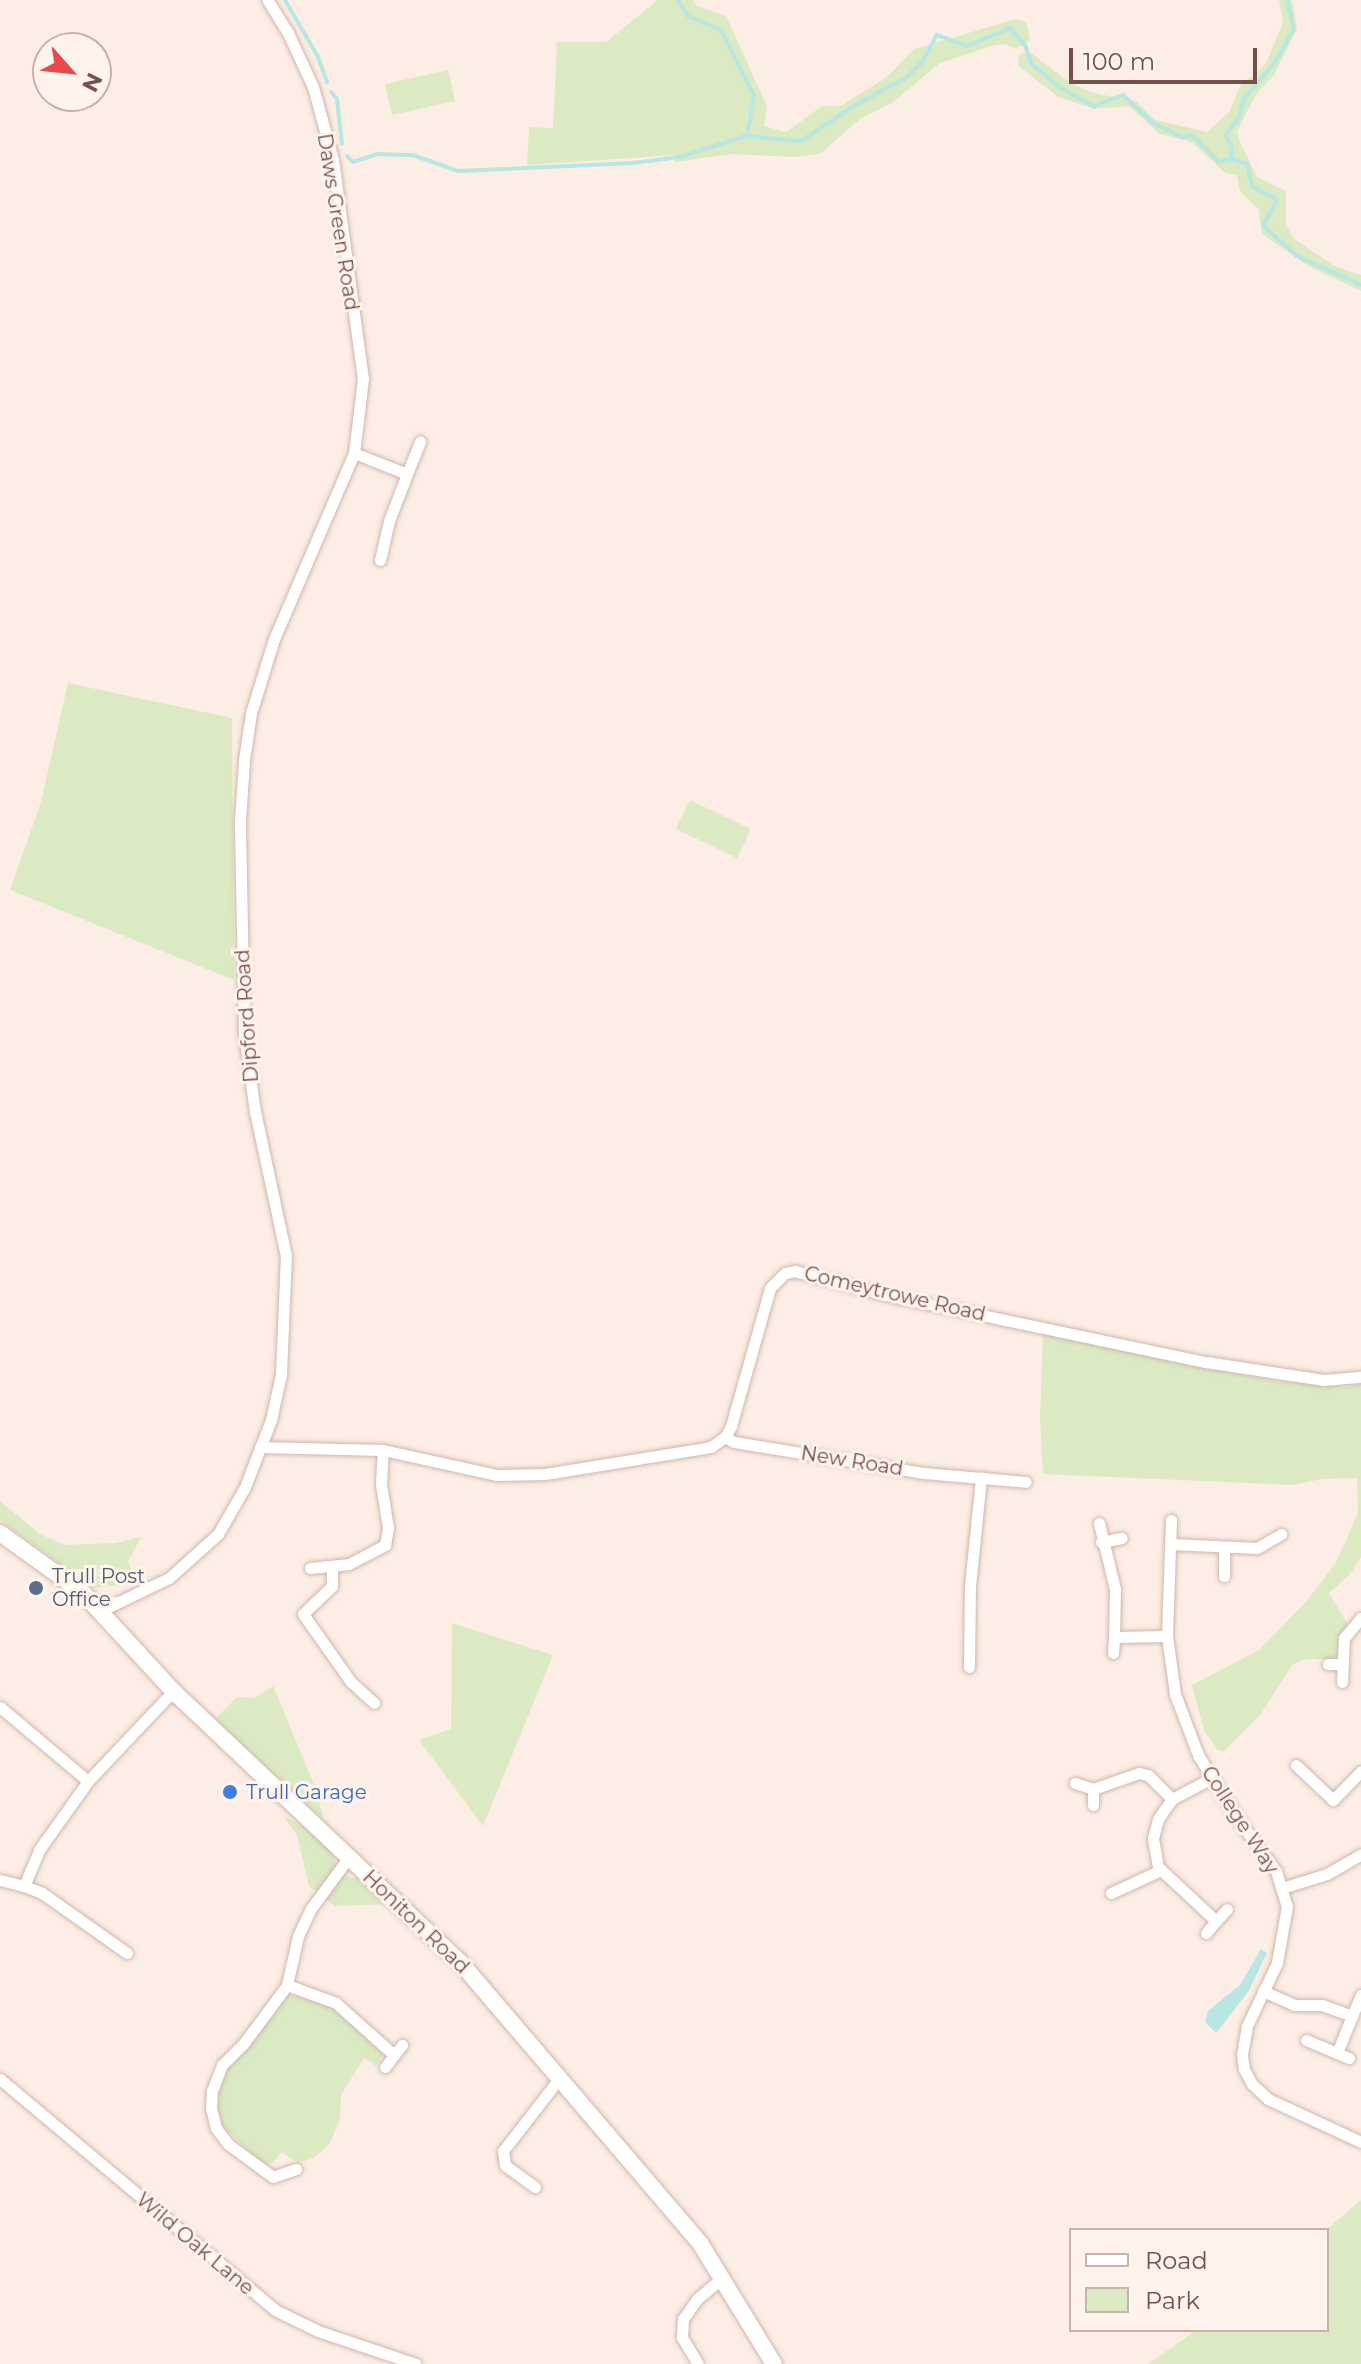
<!DOCTYPE html>
<html>
<head>
<meta charset="utf-8">
<style>
  body { margin:0 }
  #map { position:relative; width:1361px; height:2364px; overflow:hidden; background:#fceee4; font-family:Montserrat,sans-serif }
  div>[style] { position:absolute }
  .green>* { inset:0; background:#dbeac2 }
  .water>* { inset:0; background:#b8e6e3 }
  .stream>* { height:4px; margin:-2px; padding:0 2px; transform-origin:2px; border-radius:2px; background:#b8e6e3 }
  .roads { filter:drop-shadow(0 0 2px #d0b6ad) drop-shadow(0 0 2px #d0b6ad) }
  .street>* { height:11px; margin:-5.5px; padding:0 5.5px; transform-origin:5.5px; border-radius:5.5px; background:#fff }
  .secondary>* { height:16px; margin:-8px; padding:0 8px; transform-origin:8px; border-radius:8px; background:#fff }
  .dots>* { width:22px; height:22px; translate:-50% -50%; box-sizing:border-box; border:4px solid #fff3eb; border-radius:50% }
  span { translate:-50% -50%; white-space:nowrap; text-align:center; line-height:1.15; -webkit-text-stroke:6px #fff3eb; paint-order:stroke }
  .street-label { font-size:20px; color:#755049 }
  .service-label { font-size:20px; color:#4e5e75 }
  .left { translate:0 -50%; text-align:left }
  .shop-label { font-size:20px; color:#366cbe }
  .legend { position:absolute; left:1069px; top:2228px; width:260px; height:104px; box-sizing:border-box; background:#fff3eb; border:2px solid #c8b2aa; margin:0; padding:10px 14px; list-style:none; font-size:24px; color:#755049 }
  .legend li { display:flex; align-items:center; gap:16px; height:40px }
  .legend b { width:40px; border:2px solid #c8b2aa }
  .north { position:absolute; left:32px; top:32px; width:80px; height:80px; box-sizing:border-box; background:#fff3eb; border:2px solid #c8b2aa; border-radius:50%; rotate:117deg; font-size:22px; font-weight:700; line-height:32px; text-align:center; color:#755049 }
  .north::after { content:''; display:block; margin:auto; width:28px; height:36px; background:#e84a48; clip-path:polygon(50% 0,100% 100%,50% 72%,0 100%) }
  .scale { position:absolute; left:1069px; top:48px; width:188px; height:36px; box-sizing:border-box; border:4px solid #755049; border-top:0; padding-left:10px; font-size:24px; line-height:28px; white-space:nowrap; color:#755049; -webkit-text-stroke:6px #fff3eb; paint-order:stroke }
</style>
</head>
<body>
<div id="map">
  <div class="green">
    <div style="clip-path:polygon(658px 0,693px 0,697px 6px,726px 16px,767px 106px,764px 126px,786px 132px,822px 106px,841px 106px,888px 76px,914px 49px,1016px 19px,1026px 22px,1030px 40px,1015px 49px,1005px 44px,995px 45px,940px 63px,892px 103px,860px 119px,820px 154px,795px 157px,732px 154px,674px 162px,676px 155px,527px 165px,529px 127px,553px 128px,557px 42px,606px 42px)"></div>
    <div style="clip-path:polygon(1279px 0,1292px 0,1297px 29px,1274px 75px,1257px 93px,1237px 131px,1240px 142px,1257px 177px,1286px 191px,1286px 224px,1293px 238px,1334px 266px,1361px 275px,1361px 291px,1310px 267px,1262px 234px,1259px 210px,1240px 191px,1237px 175px,1225px 173px,1192px 142px,1160px 134px,1129px 106px,1094px 109px,1058px 97px,1019px 66px,1018px 57px,1023px 52px,1031px 53px,1069px 82px,1093px 93px,1136px 101px,1155px 120px,1207px 132px,1229px 112px,1241px 85px,1265px 65px,1283px 23px)"></div>
    <div style="clip-path:polygon(448px 70px,455px 101px,392px 115px,385px 84px)"></div>
    <div style="clip-path:polygon(68px 683px,232px 718px,234px 980px,10px 890px,41px 802px)"></div>
    <div style="clip-path:polygon(690px 800px,751px 829px,737px 858px,676px 829px)"></div>
    <div style="clip-path:polygon(1043px 1332px,1274px 1381px,1349px 1387px,1361px 1383px,1361px 1557px,1350px 1574px,1329px 1593px,1347px 1623px,1337px 1655px,1333px 1659px,1305px 1659px,1292px 1665px,1261px 1714px,1224px 1751px,1217px 1750px,1204px 1730px,1192px 1685px,1259px 1650px,1305px 1603px,1335px 1564px,1348px 1536px,1358px 1512px,1357px 1478px,1322px 1479px,1292px 1485px,1043px 1474px,1040px 1419px)"></div>
    <div style="clip-path:polygon(0 1501px,40px 1534px,64px 1545px,115px 1543px,141px 1537px,128px 1562px,137px 1583px,94px 1588px,0 1520px)"></div>
    <div style="clip-path:polygon(452px 1623px,553px 1655px,483px 1826px,419px 1740px,451px 1729px)"></div>
    <div style="clip-path:polygon(273px 1686px,311px 1777px,323px 1815px,321px 1818px,215px 1719px,237px 1697px,255px 1698px)"></div>
    <div style="clip-path:polygon(283px 1816px,310px 1829px,333px 1850px,336px 1866px,348px 1877px,362px 1879px,391px 1904px,335px 1906px,309px 1886px,297px 1835px)"></div>
    <div style="clip-path:polygon(287px 1995px,314px 1999px,335px 2009px,383px 2054px,376px 2066px,364px 2058px,341px 2095px,340px 2119px,330px 2143px,314px 2158px,298px 2163px,282px 2152px,272px 2163px,263px 2165px,223px 2126px,218px 2114px,217px 2088px,225px 2068px)"></div>
    <div style="clip-path:polygon(1361px 2200px,1361px 2364px,1148px 2364px,1197px 2330px,1327px 2330px,1326px 2230px)"></div>
  </div>
  <div class="water">
    <div style="clip-path:polygon(1261px 1949px,1267px 1953px,1248px 1992px,1216px 2033px,1205px 2022px,1208px 2011px,1240px 1985px)"></div>
  </div>
  <div class="stream">
    <div style="left:285px;top:0;width:66px;rotate:59.9deg"></div>
    <div style="left:318px;top:57px;width:27px;rotate:70deg"></div>
    <div style="left:678px;top:0;width:19px;rotate:58deg"></div>
    <div style="left:688px;top:16px;width:36px;rotate:23deg"></div>
    <div style="left:721px;top:30px;width:74px;rotate:63.4deg"></div>
    <div style="left:754px;top:96px;width:41px;rotate:99.9deg"></div>
    <div style="left:747px;top:136px;width:54px;rotate:5.3deg"></div>
    <div style="left:801px;top:141px;width:67px;rotate:-33.5deg"></div>
    <div style="left:857px;top:104px;width:55px;rotate:-28deg"></div>
    <div style="left:906px;top:78px;width:24px;rotate:-45deg"></div>
    <div style="left:923px;top:61px;width:30px;rotate:-62deg"></div>
    <div style="left:937px;top:35px;width:33px;rotate:20deg"></div>
    <div style="left:968px;top:46px;width:46px;rotate:-23.2deg"></div>
    <div style="left:1010px;top:28px;width:23px;rotate:49deg"></div>
    <div style="left:1025px;top:45px;width:20px;rotate:70deg"></div>
    <div style="left:1032px;top:64px;width:38px;rotate:40deg"></div>
    <div style="left:1061px;top:88px;width:38px;rotate:29deg"></div>
    <div style="left:1094px;top:106px;width:31px;rotate:-21deg"></div>
    <div style="left:1123px;top:95px;width:40px;rotate:43deg"></div>
    <div style="left:1152px;top:122px;width:34px;rotate:27deg"></div>
    <div style="left:1182px;top:137px;width:10px;rotate:-11deg"></div>
    <div style="left:1192px;top:135px;width:38px;rotate:45deg"></div>
    <div style="left:1219px;top:162px;width:12px;rotate:-14deg"></div>
    <div style="left:1231px;top:159px;width:17px;rotate:17deg"></div>
    <div style="left:1247px;top:164px;width:23px;rotate:77deg"></div>
    <div style="left:1252px;top:186px;width:29px;rotate:29deg"></div>
    <div style="left:1277px;top:200px;width:29px;rotate:119deg"></div>
    <div style="left:1263px;top:225px;width:46px;rotate:42.4deg"></div>
    <div style="left:1297px;top:256px;width:70px;rotate:24.4deg"></div>
    <div style="left:331px;top:92px;width:9px;rotate:49deg"></div>
    <div style="left:337px;top:99px;width:45px;rotate:83.7deg"></div>
    <div style="left:347px;top:156px;width:8px;rotate:45deg"></div>
    <div style="left:353px;top:162px;width:25px;rotate:-18deg"></div>
    <div style="left:377px;top:154px;width:36px;rotate:2deg"></div>
    <div style="left:413px;top:155px;width:48px;rotate:19.6deg"></div>
    <div style="left:458px;top:171px;width:175px;rotate:-2.6deg"></div>
    <div style="left:633px;top:163px;width:47px;rotate:-7.3deg"></div>
    <div style="left:680px;top:157px;width:69px;rotate:-17.7deg"></div>
    <div style="left:1231px;top:159px;width:11px;rotate:-85deg"></div>
    <div style="left:1232px;top:148px;width:14px;rotate:-115deg"></div>
    <div style="left:1226px;top:135px;width:21px;rotate:-53deg"></div>
    <div style="left:1239px;top:118px;width:21px;rotate:-76deg"></div>
    <div style="left:1244px;top:98px;width:45px;rotate:-48.6deg"></div>
    <div style="left:1274px;top:64px;width:39px;rotate:-60deg"></div>
    <div style="left:1294px;top:30px;width:31px;rotate:-103deg"></div>
  </div>
  <div class="roads">
    <div class="street">
      <div style="left:354px;top:453px;width:57px;rotate:21.6deg"></div>
      <div style="left:407px;top:474px;width:50px;rotate:111deg"></div>
      <div style="left:389px;top:521px;width:40px;rotate:103deg"></div>
      <div style="left:407px;top:474px;width:35px;rotate:-68deg"></div>
      <div style="left:725px;top:1437px;width:10px;rotate:29deg"></div>
      <div style="left:734px;top:1442px;width:193px;rotate:9.3deg"></div>
      <div style="left:924px;top:1473px;width:102px;rotate:5deg"></div>
      <div style="left:260px;top:1447px;width:123px;rotate:1.4deg"></div>
      <div style="left:383px;top:1450px;width:117px;rotate:12.4deg"></div>
      <div style="left:497px;top:1475px;width:48px;rotate:-1.2deg"></div>
      <div style="left:545px;top:1474px;width:168px;rotate:-9.2deg"></div>
      <div style="left:711px;top:1447px;width:17px;rotate:-36deg"></div>
      <div style="left:725px;top:1437px;width:13px;rotate:-61deg"></div>
      <div style="left:731px;top:1426px;width:143px;rotate:-74.2deg"></div>
      <div style="left:770px;top:1288px;width:21px;rotate:-45deg"></div>
      <div style="left:785px;top:1273px;width:10px;rotate:-11deg"></div>
      <div style="left:795px;top:1271px;width:90px;rotate:14.8deg"></div>
      <div style="left:882px;top:1294px;width:331px;rotate:11.9deg"></div>
      <div style="left:1206px;top:1362px;width:119px;rotate:8.7deg"></div>
      <div style="left:1324px;top:1380px;width:37px;rotate:-5deg"></div>
      <div style="left:1171px;top:1520px;width:116px;rotate:92deg"></div>
      <div style="left:1167px;top:1636px;width:59px;rotate:82.1deg"></div>
      <div style="left:1175px;top:1694px;width:65px;rotate:69.3deg"></div>
      <div style="left:1198px;top:1755px;width:70px;rotate:58.3deg"></div>
      <div style="left:1235px;top:1815px;width:69px;rotate:53.8deg"></div>
      <div style="left:1276px;top:1871px;width:37px;rotate:73deg"></div>
      <div style="left:1287px;top:1906px;width:58px;rotate:100deg"></div>
      <div style="left:1277px;top:1963px;width:70px;rotate:115.5deg"></div>
      <div style="left:1247px;top:2026px;width:29px;rotate:100deg"></div>
      <div style="left:1242px;top:2055px;width:14px;rotate:82deg"></div>
      <div style="left:1244px;top:2069px;width:17px;rotate:62deg"></div>
      <div style="left:1252px;top:2084px;width:22px;rotate:43deg"></div>
      <div style="left:1268px;top:2099px;width:102px;rotate:24.8deg"></div>
      <div style="left:1099px;top:1523px;width:68px;rotate:76.4deg"></div>
      <div style="left:1115px;top:1589px;width:48px;rotate:91.2deg"></div>
      <div style="left:1114px;top:1637px;width:53px;rotate:-1.1deg"></div>
      <div style="left:1101px;top:1542px;width:21px;rotate:-11deg"></div>
      <div style="left:1171px;top:1544px;width:86px;rotate:2.7deg"></div>
      <div style="left:1257px;top:1548px;width:28px;rotate:-30deg"></div>
      <div style="left:310px;top:1568px;width:39px;rotate:-6deg"></div>
      <div style="left:349px;top:1564px;width:41px;rotate:-27.8deg"></div>
      <div style="left:385px;top:1545px;width:17px;rotate:-80deg"></div>
      <div style="left:388px;top:1528px;width:45px;rotate:-99deg"></div>
      <div style="left:381px;top:1484px;width:34px;rotate:-87deg"></div>
      <div style="left:332px;top:1568px;width:18px;rotate:90deg"></div>
      <div style="left:332px;top:1586px;width:40px;rotate:136deg"></div>
      <div style="left:303px;top:1614px;width:83px;rotate:54.8deg"></div>
      <div style="left:351px;top:1682px;width:31px;rotate:42deg"></div>
      <div style="left:1224px;top:1576px;width:29px;rotate:-90deg"></div>
      <div style="left:100px;top:1611px;width:76px;rotate:-25.6deg"></div>
      <div style="left:169px;top:1578px;width:66px;rotate:-41.9deg"></div>
      <div style="left:218px;top:1534px;width:54px;rotate:-60.1deg"></div>
      <div style="left:245px;top:1487px;width:72px;rotate:-68.8deg"></div>
      <div style="left:271px;top:1420px;width:47px;rotate:-77.7deg"></div>
      <div style="left:281px;top:1374px;width:118px;rotate:-87.6deg"></div>
      <div style="left:286px;top:1256px;width:147px;rotate:-102.1deg"></div>
      <div style="left:255px;top:1112px;width:79px;rotate:-98deg"></div>
      <div style="left:244px;top:1034px;width:213px;rotate:-91.1deg"></div>
      <div style="left:240px;top:821px;width:61px;rotate:-86.2deg"></div>
      <div style="left:244px;top:760px;width:48px;rotate:-81.5deg"></div>
      <div style="left:251px;top:713px;width:77px;rotate:-72.7deg"></div>
      <div style="left:274px;top:639px;width:202px;rotate:-66.7deg"></div>
      <div style="left:354px;top:453px;width:75px;rotate:-83.1deg"></div>
      <div style="left:363px;top:379px;width:221px;rotate:-97.8deg"></div>
      <div style="left:333px;top:160px;width:76px;rotate:-105.3deg"></div>
      <div style="left:313px;top:87px;width:60px;rotate:-114.8deg"></div>
      <div style="left:288px;top:33px;width:39px;rotate:-122deg"></div>
      <div style="left:1113px;top:1653px;width:16px;rotate:-86deg"></div>
      <div style="left:1328px;top:1664px;width:14px"></div>
      <div style="left:969px;top:1667px;width:81px;rotate:-89.3deg"></div>
      <div style="left:970px;top:1586px;width:109px;rotate:-84.2deg"></div>
      <div style="left:1342px;top:1682px;width:44px;rotate:-87.4deg"></div>
      <div style="left:1344px;top:1638px;width:26px;rotate:-50deg"></div>
      <div style="left:0;top:1707px;width:115px;rotate:40.1deg"></div>
      <div style="left:1296px;top:1765px;width:51px;rotate:43.4deg"></div>
      <div style="left:1333px;top:1800px;width:40px;rotate:-46deg"></div>
      <div style="left:1075px;top:1783px;width:19px;rotate:18deg"></div>
      <div style="left:1093px;top:1789px;width:49px;rotate:-19.2deg"></div>
      <div style="left:1139px;top:1773px;width:9px;rotate:13deg"></div>
      <div style="left:1148px;top:1775px;width:34px;rotate:45deg"></div>
      <div style="left:1093px;top:1789px;width:16px;rotate:90deg"></div>
      <div style="left:0;top:1880px;width:25px;rotate:14deg"></div>
      <div style="left:1282px;top:1888px;width:47px;rotate:-17.3deg"></div>
      <div style="left:1327px;top:1874px;width:39px;rotate:-30deg"></div>
      <div style="left:1111px;top:1893px;width:55px;rotate:-24.7deg"></div>
      <div style="left:1216px;top:1921px;width:16px;rotate:-47deg"></div>
      <div style="left:1206px;top:1933px;width:16px;rotate:-50deg"></div>
      <div style="left:1216px;top:1921px;width:79px;rotate:-137deg"></div>
      <div style="left:1158px;top:1867px;width:29px;rotate:-100deg"></div>
      <div style="left:1153px;top:1838px;width:20px;rotate:-75deg"></div>
      <div style="left:1158px;top:1819px;width:24px;rotate:-55deg"></div>
      <div style="left:1172px;top:1799px;width:43px;rotate:-27.8deg"></div>
      <div style="left:127px;top:1953px;width:104px;rotate:-144.8deg"></div>
      <div style="left:42px;top:1893px;width:19px;rotate:-159deg"></div>
      <div style="left:24px;top:1886px;width:39px;rotate:-67deg"></div>
      <div style="left:39px;top:1850px;width:85px;rotate:-54.6deg"></div>
      <div style="left:88px;top:1781px;width:124px;rotate:-46.6deg"></div>
      <div style="left:287px;top:1985px;width:52px;rotate:20.2deg"></div>
      <div style="left:336px;top:2003px;width:78px;rotate:41.9deg"></div>
      <div style="left:394px;top:2055px;width:13px;rotate:-51deg"></div>
      <div style="left:1263px;top:1991px;width:34px;rotate:24deg"></div>
      <div style="left:1294px;top:2005px;width:28px"></div>
      <div style="left:1322px;top:2005px;width:32px;rotate:20deg"></div>
      <div style="left:1352px;top:2016px;width:23px;rotate:-67deg"></div>
      <div style="left:1306px;top:2040px;width:34px;rotate:23deg"></div>
      <div style="left:1337px;top:2053px;width:40px;rotate:-68deg"></div>
      <div style="left:1337px;top:2053px;width:13px;rotate:23deg"></div>
      <div style="left:385px;top:2067px;width:15px;rotate:-53deg"></div>
      <div style="left:0;top:2079px;width:359px;rotate:40deg"></div>
      <div style="left:275px;top:2310px;width:48px;rotate:26deg"></div>
      <div style="left:318px;top:2331px;width:103px;rotate:18.6deg"></div>
      <div style="left:296px;top:2169px;width:24px;rotate:161deg"></div>
      <div style="left:273px;top:2177px;width:56px;rotate:-143.7deg"></div>
      <div style="left:228px;top:2144px;width:20px;rotate:-127deg"></div>
      <div style="left:216px;top:2128px;width:21px;rotate:-104deg"></div>
      <div style="left:211px;top:2108px;width:17px;rotate:-87deg"></div>
      <div style="left:212px;top:2091px;width:28px;rotate:-69deg"></div>
      <div style="left:222px;top:2065px;width:31px;rotate:-45deg"></div>
      <div style="left:244px;top:2043px;width:72px;rotate:-53.4deg"></div>
      <div style="left:287px;top:1985px;width:50px;rotate:-77.3deg"></div>
      <div style="left:298px;top:1936px;width:29px;rotate:-65deg"></div>
      <div style="left:310px;top:1910px;width:66px;rotate:-53.7deg"></div>
      <div style="left:535px;top:2187px;width:37px;rotate:-144deg"></div>
      <div style="left:505px;top:2165px;width:14px;rotate:-98deg"></div>
      <div style="left:503px;top:2151px;width:90px;rotate:-52.2deg"></div>
      <div style="left:698px;top:2364px;width:31px;rotate:-121deg"></div>
      <div style="left:682px;top:2337px;width:18px;rotate:-87deg"></div>
      <div style="left:683px;top:2319px;width:24px;rotate:-55deg"></div>
      <div style="left:697px;top:2299px;width:33px;rotate:-40deg"></div>
    </div>
    <div class="secondary">
      <div style="left:0;top:1533px;width:101px;rotate:35.7deg"></div>
      <div style="left:82px;top:1592px;width:134px;rotate:47.4deg"></div>
      <div style="left:173px;top:1691px;width:395px;rotate:43.4deg"></div>
      <div style="left:460px;top:1962px;width:370px;rotate:49.5deg"></div>
      <div style="left:700px;top:2243px;width:142px;rotate:58.6deg"></div>
    </div>
  </div>
  <div class="dots">
    <div style="left:36px;top:1588px;background:#5c6f8a"></div>
    <div style="left:230px;top:1792px;background:#3f7fe0"></div>
  </div>
  <div class="street-label">
    <span style="left:338px;top:222px;rotate:81deg">Daws Green Road</span>
    <span style="left:247px;top:1016px;rotate:-94deg">Dipford Road</span>
    <span style="left:895px;top:1294px;rotate:13deg">Comeytrowe Road</span>
    <span style="left:852px;top:1461px;rotate:9deg">New Road</span>
    <span style="left:1240px;top:1820px;rotate:57deg">College Way</span>
    <span style="left:416px;top:1922px;rotate:44deg">Honiton Road</span>
    <span style="left:195px;top:2244px;rotate:40deg">Wild Oak Lane</span>
  </div>
  <div class="service-label">
    <span class="left" style="left:52px;top:1588px">Trull Post<br>Office</span>
  </div>
  <div class="shop-label">
    <span class="left" style="left:246px;top:1792px">Trull Garage</span>
  </div>
  <ul class="legend">
  <li><b style="height:10px;background:#fff"></b>Road</li>
  <li><b style="height:22px;background:#dbeac2"></b>Park</li>
  </ul>
  <div class="north">N</div>
  <div class="scale">100 m</div>
</div>
</body>
</html>
